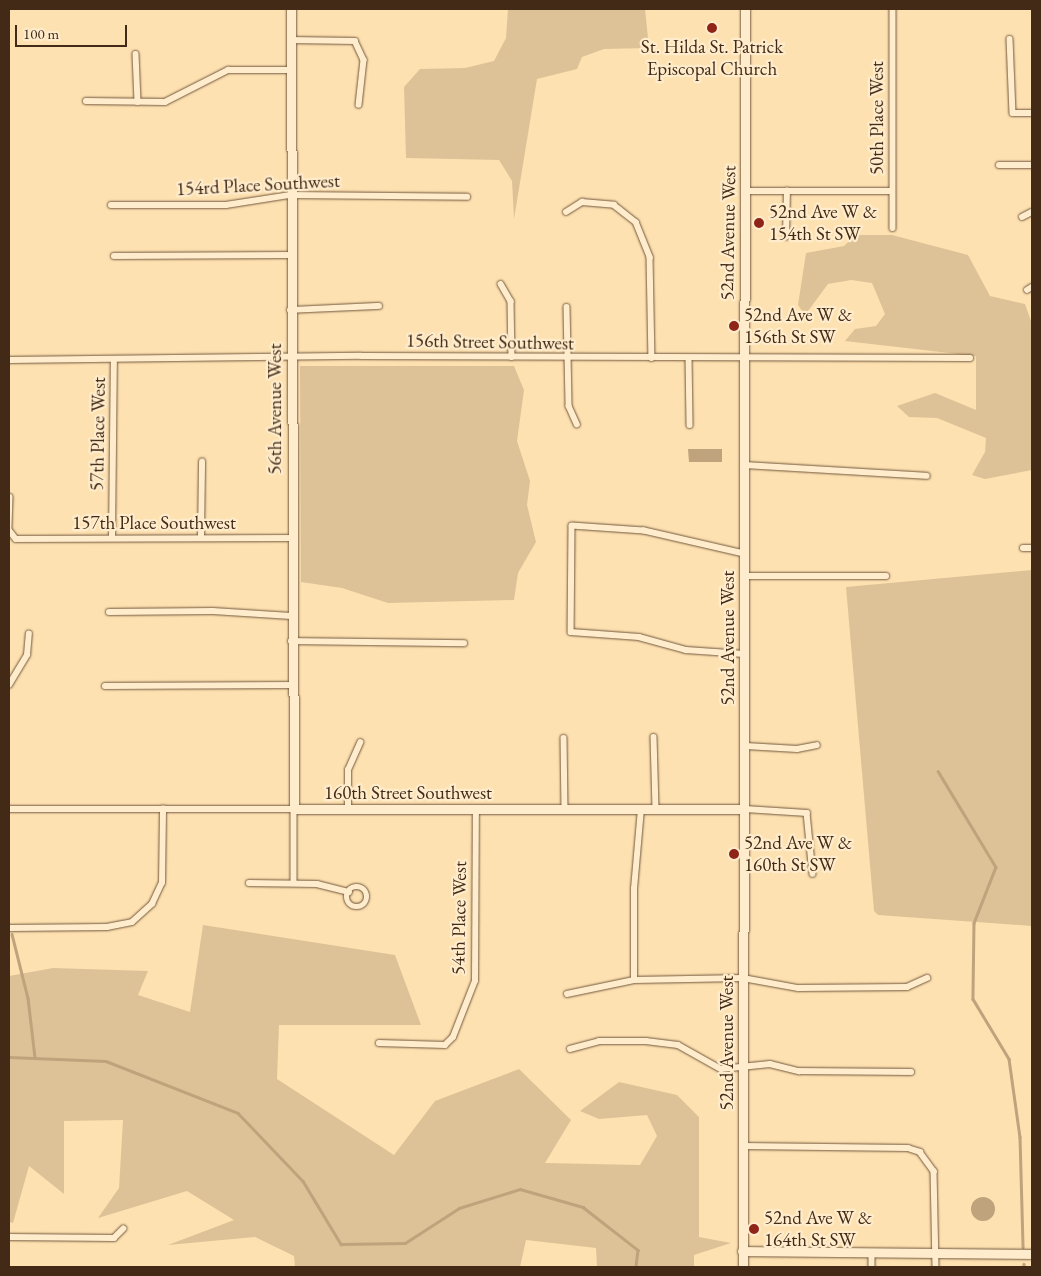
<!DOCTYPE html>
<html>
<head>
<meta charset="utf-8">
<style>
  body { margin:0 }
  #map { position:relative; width:1041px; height:1276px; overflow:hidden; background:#fee1b1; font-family:"EB Garamond",serif }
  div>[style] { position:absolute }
  .green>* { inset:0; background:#dec297 }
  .water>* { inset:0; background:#bea37c }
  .round { border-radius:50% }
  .stream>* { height:2.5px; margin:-1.25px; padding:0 1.25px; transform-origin:1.25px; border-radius:1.25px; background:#bea37c }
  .roads { filter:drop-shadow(0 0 1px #72583d) drop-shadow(0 0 1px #72583d) }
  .street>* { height:5.5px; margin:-2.75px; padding:0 2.75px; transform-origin:2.75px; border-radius:2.75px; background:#feeccc }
  .street>.ring { margin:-2.75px; padding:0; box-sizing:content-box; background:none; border:5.5px solid #feeccc; border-radius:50% }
  .secondary>* { height:9px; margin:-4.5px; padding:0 4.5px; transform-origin:4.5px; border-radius:4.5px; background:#feeccc }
  .dots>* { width:14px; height:14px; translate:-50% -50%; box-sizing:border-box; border:2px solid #feeccc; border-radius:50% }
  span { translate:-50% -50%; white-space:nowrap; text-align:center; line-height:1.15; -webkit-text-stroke:4.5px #feeccc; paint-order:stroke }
  .poi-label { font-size:19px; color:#432a16 }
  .left { translate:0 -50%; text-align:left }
  .street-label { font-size:19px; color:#432a16 }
  .frame { position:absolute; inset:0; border:10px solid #432a16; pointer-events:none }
  .scale { position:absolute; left:15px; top:25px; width:112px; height:22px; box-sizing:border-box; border:2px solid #432a16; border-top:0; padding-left:6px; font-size:15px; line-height:18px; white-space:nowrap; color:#432a16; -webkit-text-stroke:4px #feeccc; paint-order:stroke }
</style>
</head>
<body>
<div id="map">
  <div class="green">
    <div style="clip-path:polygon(508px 9px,645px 9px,649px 48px,604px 49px,582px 57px,577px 69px,537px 79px,514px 219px,512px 181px,499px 160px,406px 158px,404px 87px,420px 69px,465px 68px,494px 61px,506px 38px)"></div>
    <div style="clip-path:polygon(855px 235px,892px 235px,968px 255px,990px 296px,1025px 304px,1032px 324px,1032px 470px,985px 479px,972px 475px,985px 452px,986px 438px,937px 418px,909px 417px,897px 406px,935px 393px,976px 410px,976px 356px,845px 341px,855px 329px,876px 326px,885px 314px,872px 283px,851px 280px,828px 284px,805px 315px,798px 305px,806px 253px,844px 246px)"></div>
    <div style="clip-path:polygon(300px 366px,514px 366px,524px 390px,517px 441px,530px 481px,527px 505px,536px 542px,518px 573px,514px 600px,388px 603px,342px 588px,301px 582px)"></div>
    <div style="clip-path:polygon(1032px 570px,1032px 926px,878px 915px,874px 911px,846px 587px)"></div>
    <div style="clip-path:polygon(203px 925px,395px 955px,421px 1025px,279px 1025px,277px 1079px,394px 1155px,435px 1101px,519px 1069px,571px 1120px,545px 1163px,640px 1165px,657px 1136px,647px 1115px,599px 1119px,580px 1111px,619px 1082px,677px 1095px,699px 1117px,699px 1237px,731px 1243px,694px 1255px,694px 1267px,597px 1267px,596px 1248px,526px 1240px,520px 1267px,295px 1267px,294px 1256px,255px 1237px,168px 1245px,234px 1220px,187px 1191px,98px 1218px,119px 1188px,123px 1120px,64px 1121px,64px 1194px,29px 1166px,13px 1223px,9px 1222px,9px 976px,53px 968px,148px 971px,138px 995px,190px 1012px)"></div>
  </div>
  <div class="water">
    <div style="clip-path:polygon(688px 449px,722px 449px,722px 462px,689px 462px)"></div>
    <div class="round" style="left:971px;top:1197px;width:24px;height:24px"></div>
  </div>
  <div class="stream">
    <div style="left:938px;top:771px;width:112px;rotate:58.9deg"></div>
    <div style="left:996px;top:867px;width:60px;rotate:111.4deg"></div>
    <div style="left:974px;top:923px;width:76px;rotate:90.8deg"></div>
    <div style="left:973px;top:999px;width:70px;rotate:59deg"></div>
    <div style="left:1009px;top:1059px;width:79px;rotate:82deg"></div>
    <div style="left:1020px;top:1137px;width:110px;rotate:88.4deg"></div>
    <div style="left:12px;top:934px;width:66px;rotate:76deg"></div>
    <div style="left:28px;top:998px;width:60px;rotate:83.3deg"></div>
    <div style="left:9px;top:1057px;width:97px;rotate:2.4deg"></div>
    <div style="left:106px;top:1061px;width:142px;rotate:21.5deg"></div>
    <div style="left:238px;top:1113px;width:94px;rotate:46.3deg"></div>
    <div style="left:303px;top:1181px;width:74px;rotate:58.9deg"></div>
    <div style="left:341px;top:1244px;width:64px;rotate:-0.9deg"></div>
    <div style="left:405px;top:1243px;width:64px;rotate:-32.9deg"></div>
    <div style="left:459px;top:1208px;width:64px;rotate:-17.3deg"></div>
    <div style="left:520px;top:1189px;width:66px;rotate:15.9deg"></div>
    <div style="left:583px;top:1207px;width:70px;rotate:38deg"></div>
    <div style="left:638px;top:1250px;width:17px;rotate:97deg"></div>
    <div style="left:1024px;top:1264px;width:3px;rotate:90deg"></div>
  </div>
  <div class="roads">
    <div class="street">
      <div style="left:893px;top:9px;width:219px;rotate:90deg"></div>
      <div style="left:1010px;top:39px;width:74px;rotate:87.7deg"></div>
      <div style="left:1013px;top:113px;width:19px"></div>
      <div style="left:290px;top:40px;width:65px;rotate:0.9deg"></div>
      <div style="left:355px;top:41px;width:21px;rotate:65deg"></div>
      <div style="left:364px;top:60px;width:45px;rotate:96.3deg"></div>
      <div style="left:136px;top:54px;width:48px;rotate:87.6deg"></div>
      <div style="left:86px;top:101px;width:79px;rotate:0.7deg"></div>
      <div style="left:165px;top:102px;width:71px;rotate:-26.9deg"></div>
      <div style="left:228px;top:70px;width:62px"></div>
      <div style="left:999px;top:165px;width:33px"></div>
      <div style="left:745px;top:191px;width:147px"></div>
      <div style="left:111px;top:205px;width:115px"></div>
      <div style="left:226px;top:205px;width:65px;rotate:-8.9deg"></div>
      <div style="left:290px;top:195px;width:177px;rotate:0.6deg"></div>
      <div style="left:566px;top:212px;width:19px;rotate:-32deg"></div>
      <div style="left:582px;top:202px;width:32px;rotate:5deg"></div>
      <div style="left:614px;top:205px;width:28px;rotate:38deg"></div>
      <div style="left:636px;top:222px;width:38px;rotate:68deg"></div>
      <div style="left:650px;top:257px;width:101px;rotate:88.9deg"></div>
      <div style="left:1022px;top:217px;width:11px;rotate:-27deg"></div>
      <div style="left:786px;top:237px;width:46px;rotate:-88.8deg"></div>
      <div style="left:114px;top:256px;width:175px;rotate:-0.3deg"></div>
      <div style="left:501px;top:284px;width:20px;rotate:60deg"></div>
      <div style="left:511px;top:301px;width:56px;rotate:89deg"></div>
      <div style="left:1027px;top:290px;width:6px;rotate:-31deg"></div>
      <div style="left:567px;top:307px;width:99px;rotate:88.8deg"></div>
      <div style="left:569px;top:406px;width:20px;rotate:66deg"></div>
      <div style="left:290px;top:310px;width:89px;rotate:-2.6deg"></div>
      <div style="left:689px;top:358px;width:67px;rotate:89.1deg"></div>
      <div style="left:9px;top:360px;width:352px;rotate:-0.7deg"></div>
      <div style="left:361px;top:356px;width:609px;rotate:0.19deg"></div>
      <div style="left:743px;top:465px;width:184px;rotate:3.4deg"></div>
      <div style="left:10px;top:497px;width:33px;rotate:92deg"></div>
      <div style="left:9px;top:530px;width:11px;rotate:52deg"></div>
      <div style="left:16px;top:539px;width:276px;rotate:-0.2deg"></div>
      <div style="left:201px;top:537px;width:75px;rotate:-89.2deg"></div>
      <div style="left:112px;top:538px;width:178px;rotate:-89.4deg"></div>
      <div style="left:1023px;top:548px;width:9px"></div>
      <div style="left:744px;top:554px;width:103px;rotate:-167deg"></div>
      <div style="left:644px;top:531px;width:72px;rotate:-176deg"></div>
      <div style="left:572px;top:526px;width:106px;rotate:90.5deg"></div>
      <div style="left:571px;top:632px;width:68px;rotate:4.2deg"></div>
      <div style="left:639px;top:637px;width:49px;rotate:15.5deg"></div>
      <div style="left:686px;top:650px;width:58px;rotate:3.9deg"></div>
      <div style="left:744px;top:576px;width:142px"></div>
      <div style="left:109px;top:612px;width:104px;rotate:-0.6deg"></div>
      <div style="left:213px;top:611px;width:78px;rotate:3.7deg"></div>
      <div style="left:291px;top:641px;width:173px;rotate:0.7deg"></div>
      <div style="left:9px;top:685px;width:35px;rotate:-59deg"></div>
      <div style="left:27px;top:655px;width:21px;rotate:-85deg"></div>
      <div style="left:105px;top:686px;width:186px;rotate:-0.3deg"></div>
      <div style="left:654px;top:737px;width:72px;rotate:88.4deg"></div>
      <div style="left:564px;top:738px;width:71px;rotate:89.2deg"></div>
      <div style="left:746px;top:746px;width:51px;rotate:3.4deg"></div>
      <div style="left:797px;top:749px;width:20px;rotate:-11deg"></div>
      <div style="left:9px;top:809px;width:285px"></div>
      <div style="left:294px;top:809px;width:74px;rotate:90deg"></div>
      <div style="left:348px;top:809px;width:39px;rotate:-90deg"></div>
      <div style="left:348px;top:770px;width:30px;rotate:-66deg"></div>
      <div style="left:745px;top:809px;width:62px;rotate:3.7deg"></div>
      <div style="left:807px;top:813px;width:61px;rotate:84.4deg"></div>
      <div style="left:249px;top:883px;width:68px;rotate:0.8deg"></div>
      <div style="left:317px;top:884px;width:33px;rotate:14deg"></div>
      <div class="ring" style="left:347px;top:887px;width:14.5px;height:14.5px"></div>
      <div style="left:9px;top:928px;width:98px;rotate:-0.6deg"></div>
      <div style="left:107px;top:927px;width:25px;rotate:-11deg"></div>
      <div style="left:132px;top:922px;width:27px;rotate:-42deg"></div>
      <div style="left:152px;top:904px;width:23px;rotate:-65deg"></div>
      <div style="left:162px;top:883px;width:74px;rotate:-89.2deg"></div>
      <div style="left:634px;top:980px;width:91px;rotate:-90deg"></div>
      <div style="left:634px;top:889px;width:80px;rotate:-85deg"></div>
      <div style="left:567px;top:994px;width:68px;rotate:-11.8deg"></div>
      <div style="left:634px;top:980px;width:109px;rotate:-1.1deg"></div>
      <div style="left:743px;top:978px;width:56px;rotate:10.3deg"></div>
      <div style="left:798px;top:988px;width:109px;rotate:-0.5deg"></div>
      <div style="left:907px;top:987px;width:22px;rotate:-24deg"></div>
      <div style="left:379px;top:1043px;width:66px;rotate:1.7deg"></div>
      <div style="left:445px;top:1045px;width:11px;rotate:-45deg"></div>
      <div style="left:453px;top:1037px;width:60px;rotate:-68.6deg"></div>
      <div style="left:475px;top:981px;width:172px;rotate:-89.7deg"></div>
      <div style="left:570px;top:1049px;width:30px;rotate:-15deg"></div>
      <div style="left:599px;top:1041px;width:47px"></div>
      <div style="left:646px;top:1041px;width:32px;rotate:7deg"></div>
      <div style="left:678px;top:1045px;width:49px;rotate:29.2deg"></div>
      <div style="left:721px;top:1069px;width:49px;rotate:-5.8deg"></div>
      <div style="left:770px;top:1064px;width:30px;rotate:14deg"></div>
      <div style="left:799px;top:1071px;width:112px;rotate:0.5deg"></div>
      <div style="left:743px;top:1146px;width:165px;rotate:0.7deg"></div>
      <div style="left:908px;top:1148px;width:13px;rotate:18deg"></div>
      <div style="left:920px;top:1152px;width:24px;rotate:54deg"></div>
      <div style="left:934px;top:1171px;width:96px;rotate:88.8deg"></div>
      <div style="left:9px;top:1237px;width:105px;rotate:0.5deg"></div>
      <div style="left:114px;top:1238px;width:13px;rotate:-45deg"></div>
      <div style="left:872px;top:1253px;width:14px;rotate:90deg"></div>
    </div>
    <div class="secondary">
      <div style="left:291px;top:9px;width:800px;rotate:89.79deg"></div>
      <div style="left:294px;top:809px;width:451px"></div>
      <div style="left:742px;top:1251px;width:290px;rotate:0.6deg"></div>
      <div style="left:743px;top:1267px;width:1258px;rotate:-89.91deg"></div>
    </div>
  </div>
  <div class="dots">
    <div style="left:712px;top:28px;background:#8f2418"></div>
    <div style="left:759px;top:223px;background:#8f2418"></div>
    <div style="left:734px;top:326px;background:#8f2418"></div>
    <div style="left:734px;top:854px;background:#8f2418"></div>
    <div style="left:754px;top:1229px;background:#8f2418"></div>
  </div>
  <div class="poi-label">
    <span style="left:712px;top:58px">St. Hilda St. Patrick<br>Episcopal Church</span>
    <span class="left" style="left:769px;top:223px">52nd Ave W &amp;<br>154th St SW</span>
    <span class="left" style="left:744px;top:326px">52nd Ave W &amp;<br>156th St SW</span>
    <span class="left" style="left:744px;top:854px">52nd Ave W &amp;<br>160th St SW</span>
    <span class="left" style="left:764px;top:1229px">52nd Ave W &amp;<br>164th St SW</span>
  </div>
  <div class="street-label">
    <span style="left:877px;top:118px;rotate:-90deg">50th Place West</span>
    <span style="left:258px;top:185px;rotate:-3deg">154rd Place Southwest</span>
    <span style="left:728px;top:233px;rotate:-89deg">52nd Avenue West</span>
    <span style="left:490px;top:342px;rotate:1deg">156th Street Southwest</span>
    <span style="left:275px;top:409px;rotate:-90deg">56th Avenue West</span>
    <span style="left:98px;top:434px;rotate:-89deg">57th Place West</span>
    <span style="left:154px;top:523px">157th Place Southwest</span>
    <span style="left:728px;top:638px;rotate:-90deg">52nd Avenue West</span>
    <span style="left:408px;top:793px">160th Street Southwest</span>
    <span style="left:459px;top:918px;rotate:-89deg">54th Place West</span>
    <span style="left:727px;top:1043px;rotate:-90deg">52nd Avenue West</span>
  </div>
  <div class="frame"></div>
  <div class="scale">100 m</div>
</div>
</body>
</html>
